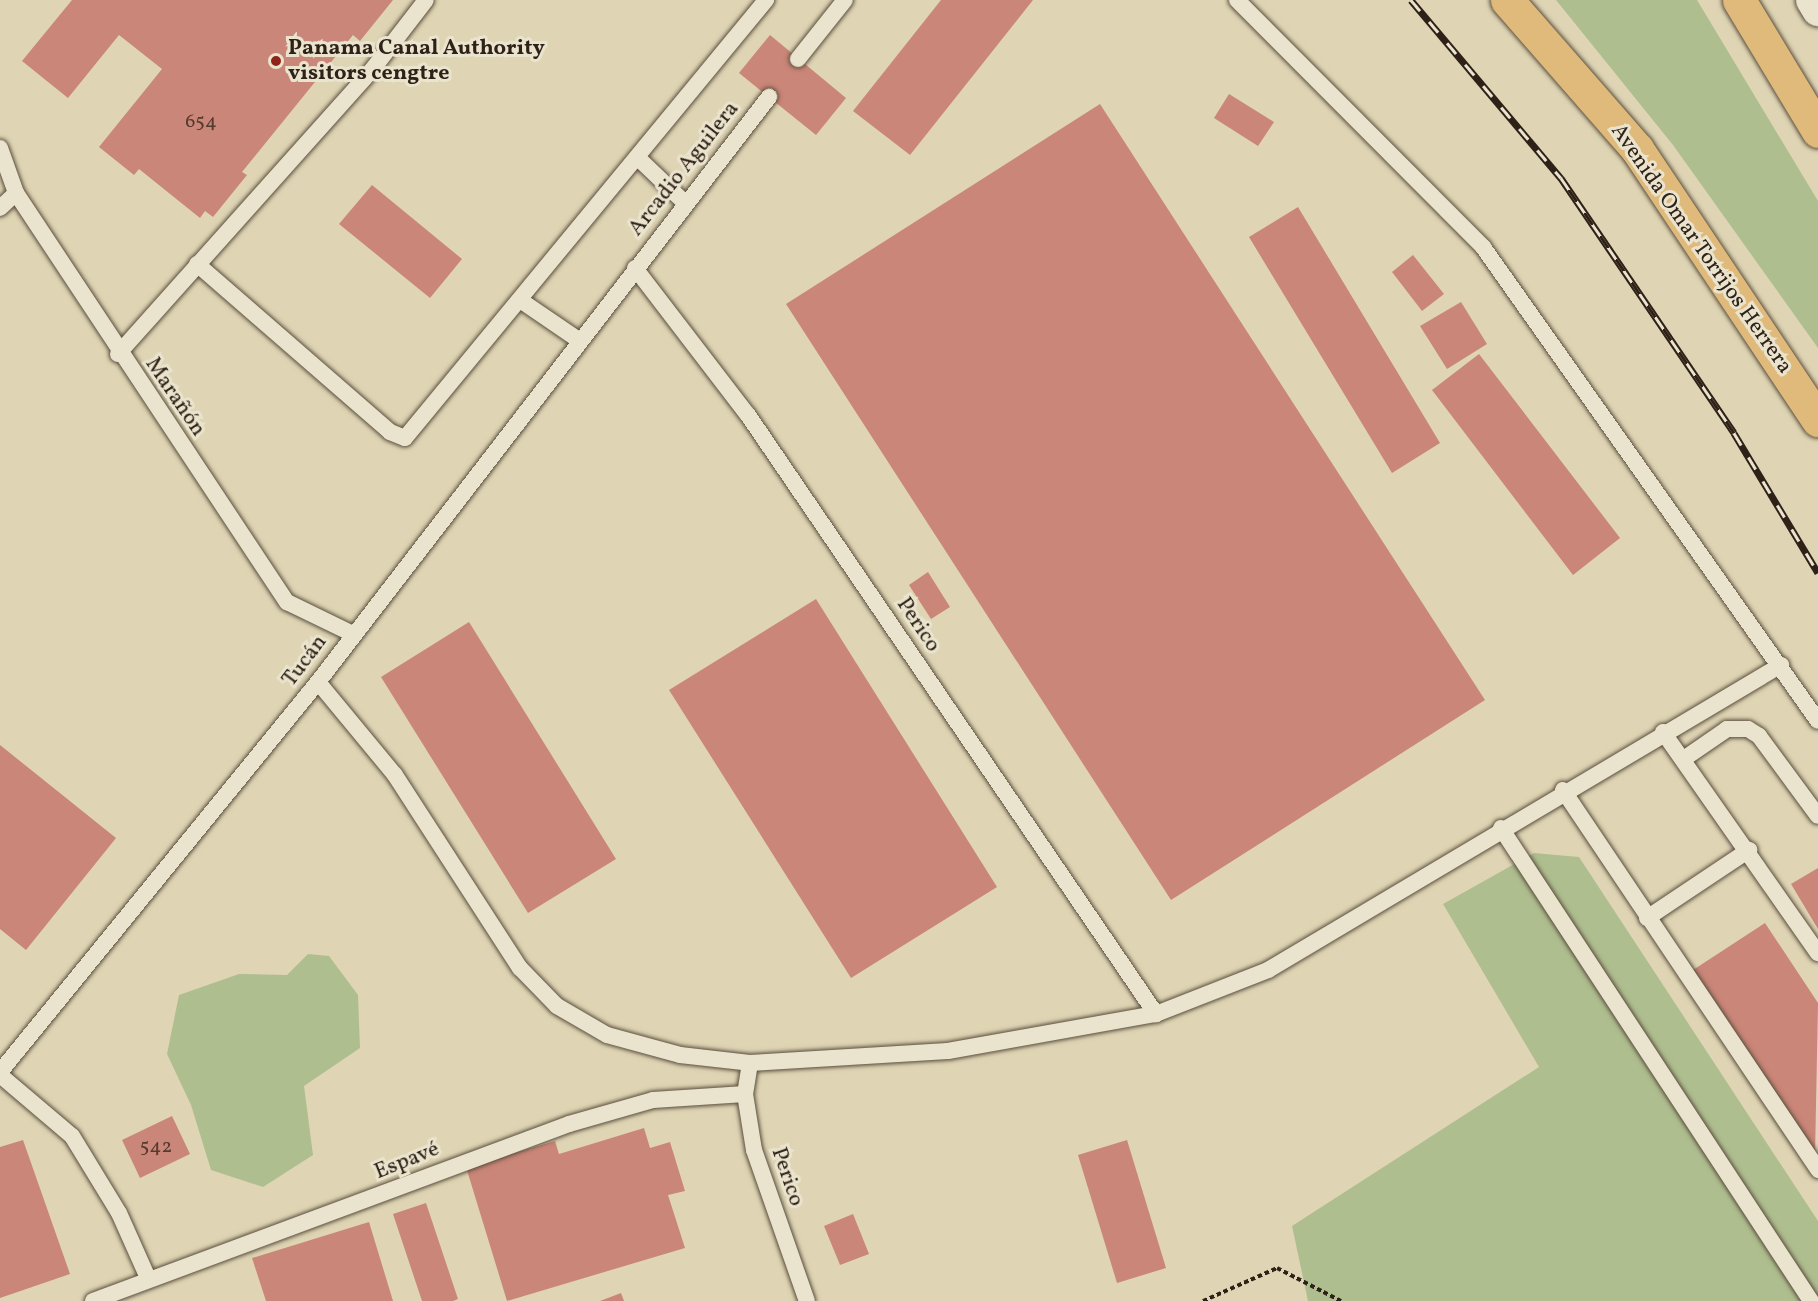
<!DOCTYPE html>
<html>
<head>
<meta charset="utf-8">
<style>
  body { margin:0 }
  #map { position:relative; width:1818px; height:1301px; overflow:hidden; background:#dfd5b4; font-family:Vollkorn,serif }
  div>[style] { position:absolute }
  .green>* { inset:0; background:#afbe8f }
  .building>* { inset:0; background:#ca8678 }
  .path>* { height:4px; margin-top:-2px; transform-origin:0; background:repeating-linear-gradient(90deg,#2e2117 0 4.5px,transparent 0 7.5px) }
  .roads { filter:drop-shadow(0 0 2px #5a4e3e) drop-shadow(0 0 2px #5a4e3e) }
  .lane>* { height:16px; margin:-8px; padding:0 8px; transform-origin:8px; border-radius:8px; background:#eae4ce }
  .street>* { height:32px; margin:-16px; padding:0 16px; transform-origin:16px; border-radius:16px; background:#eae4ce }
  .primary>* { height:33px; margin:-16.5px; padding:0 16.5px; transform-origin:16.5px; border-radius:16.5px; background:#e0ba7a }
  .rail>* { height:7px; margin-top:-3.5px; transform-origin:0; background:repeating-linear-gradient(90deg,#eae4ce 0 14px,#2e2117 0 28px); box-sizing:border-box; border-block:2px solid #2e2117 }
  .dots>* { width:16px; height:16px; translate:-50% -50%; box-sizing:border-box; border:3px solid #eae4ce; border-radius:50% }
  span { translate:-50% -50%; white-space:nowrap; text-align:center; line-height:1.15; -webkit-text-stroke:6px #eae4ce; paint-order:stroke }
  .number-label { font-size:20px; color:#553a2f }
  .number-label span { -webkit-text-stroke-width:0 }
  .poi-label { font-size:22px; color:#2e2117; font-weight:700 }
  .left { translate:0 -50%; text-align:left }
  .street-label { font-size:22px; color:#2e2117 }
</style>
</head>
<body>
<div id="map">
  <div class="green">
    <div style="clip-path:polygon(1556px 0,1697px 0,1818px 201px,1818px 348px,1673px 145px)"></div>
    <div style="clip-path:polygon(1534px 853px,1579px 857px,1818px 1221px,1818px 1301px,1308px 1301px,1292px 1226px,1539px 1067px,1443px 904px)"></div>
    <div style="clip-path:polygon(308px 954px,329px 956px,358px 995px,360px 1048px,304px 1086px,313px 1155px,263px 1187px,211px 1170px,191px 1105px,167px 1054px,179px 995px,239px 974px,287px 975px)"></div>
  </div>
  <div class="building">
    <div style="clip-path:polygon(72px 0,393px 0,360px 41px,353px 35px,242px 172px,247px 175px,213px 217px,205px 211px,200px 218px,139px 169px,134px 175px,99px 147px,162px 69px,119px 35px,68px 98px,22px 61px)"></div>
    <div style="clip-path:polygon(941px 0,1033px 0,910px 155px,853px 111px)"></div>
    <div style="clip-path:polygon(770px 35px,846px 98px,816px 135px,739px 73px)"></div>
    <div style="clip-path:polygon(1229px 94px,1274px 122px,1258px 146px,1214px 118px)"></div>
    <div style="clip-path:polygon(1100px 104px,1485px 700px,1171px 900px,786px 304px)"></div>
    <div style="clip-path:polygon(372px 185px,462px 259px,430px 298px,339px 224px)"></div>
    <div style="clip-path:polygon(1298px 207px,1440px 443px,1392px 473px,1249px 237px)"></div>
    <div style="clip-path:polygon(1413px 255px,1444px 294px,1422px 311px,1392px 272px)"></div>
    <div style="clip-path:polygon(1461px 302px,1487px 344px,1447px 369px,1420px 326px)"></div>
    <div style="clip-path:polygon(1479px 354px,1620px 538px,1573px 575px,1432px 390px)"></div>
    <div style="clip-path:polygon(928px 572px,950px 607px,931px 619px,909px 585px)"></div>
    <div style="clip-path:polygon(816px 599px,997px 887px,851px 978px,669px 690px)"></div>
    <div style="clip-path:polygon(469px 622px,616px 859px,528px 913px,381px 677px)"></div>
    <div style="clip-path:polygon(0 745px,116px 838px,26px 950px,0 929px)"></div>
    <div style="clip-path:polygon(1818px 868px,1818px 929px,1791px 884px)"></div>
    <div style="clip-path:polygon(1765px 923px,1818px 1003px,1815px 1156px,1693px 970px)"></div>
    <div style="clip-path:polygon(172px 1116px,190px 1154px,140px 1178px,122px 1140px)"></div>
    <div style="clip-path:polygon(644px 1128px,650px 1148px,670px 1142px,685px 1191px,668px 1195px,685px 1248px,507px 1301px,466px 1167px,555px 1141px,559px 1154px)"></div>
    <div style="clip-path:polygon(23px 1140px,70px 1274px,0 1298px,0 1147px)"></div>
    <div style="clip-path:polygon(1127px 1140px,1166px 1268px,1117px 1283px,1078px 1155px)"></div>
    <div style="clip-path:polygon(426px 1203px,458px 1299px,453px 1301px,422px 1301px,393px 1214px)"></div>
    <div style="clip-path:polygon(853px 1214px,869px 1254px,840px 1265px,824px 1226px)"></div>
    <div style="clip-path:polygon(369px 1222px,393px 1301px,266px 1301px,252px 1258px)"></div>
    <div style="clip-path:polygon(621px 1293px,624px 1301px,600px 1301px)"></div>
  </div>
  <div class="path">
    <div style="left:1203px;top:1301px;width:81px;rotate:-24deg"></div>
    <div style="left:1277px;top:1268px;width:72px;rotate:27.3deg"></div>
  </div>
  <div class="roads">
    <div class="lane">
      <div style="left:1237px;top:0;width:349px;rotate:45.1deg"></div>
      <div style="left:1483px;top:247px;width:580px;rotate:54.75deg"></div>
      <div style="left:798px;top:59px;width:75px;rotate:-51.5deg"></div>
      <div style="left:0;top:148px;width:48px;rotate:70.4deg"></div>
      <div style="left:16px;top:193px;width:491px;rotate:56.5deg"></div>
      <div style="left:287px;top:602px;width:73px;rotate:25.9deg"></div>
      <div style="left:637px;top:157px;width:68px;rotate:43.8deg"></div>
      <div style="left:0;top:208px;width:22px;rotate:-43deg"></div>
      <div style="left:197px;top:264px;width:256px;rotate:41deg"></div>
      <div style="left:390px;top:432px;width:16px;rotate:22deg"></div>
      <div style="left:405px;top:438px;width:568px;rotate:-50.5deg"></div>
      <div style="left:635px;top:268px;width:185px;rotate:52.5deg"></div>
      <div style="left:748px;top:415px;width:725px;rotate:55.74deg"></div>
      <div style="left:520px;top:300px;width:73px;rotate:34.3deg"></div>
      <div style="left:118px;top:354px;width:381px;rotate:-48.2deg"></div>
      <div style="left:372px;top:70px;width:88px;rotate:-52.4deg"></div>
      <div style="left:318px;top:682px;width:121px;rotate:50.4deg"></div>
      <div style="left:395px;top:775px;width:230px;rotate:57.1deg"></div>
      <div style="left:520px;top:968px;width:53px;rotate:45.8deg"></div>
      <div style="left:557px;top:1006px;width:58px;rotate:30.1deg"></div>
      <div style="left:607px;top:1035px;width:76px;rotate:15.3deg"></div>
      <div style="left:680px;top:1055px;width:70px;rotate:6.5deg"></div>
      <div style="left:750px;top:1063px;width:198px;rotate:-3.5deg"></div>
      <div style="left:948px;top:1051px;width:211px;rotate:-10.1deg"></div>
      <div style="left:1156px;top:1014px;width:120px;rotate:-21.4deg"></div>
      <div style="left:1268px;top:970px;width:597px;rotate:-30.73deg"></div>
      <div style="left:1663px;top:732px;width:270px;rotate:55deg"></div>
      <div style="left:1685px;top:758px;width:51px;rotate:-34.6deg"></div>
      <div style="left:1727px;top:729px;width:21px"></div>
      <div style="left:1748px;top:729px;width:13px;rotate:32deg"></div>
      <div style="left:1759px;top:736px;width:99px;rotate:53.6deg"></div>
      <div style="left:1563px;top:790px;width:458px;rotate:56.1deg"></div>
      <div style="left:1501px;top:828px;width:566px;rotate:56.76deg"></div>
      <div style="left:1647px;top:918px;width:123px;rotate:-33.7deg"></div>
      <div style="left:750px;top:1063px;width:31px;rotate:99deg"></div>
      <div style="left:745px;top:1094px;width:57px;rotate:80.9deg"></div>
      <div style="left:754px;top:1150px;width:160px;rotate:70.7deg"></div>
      <div style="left:0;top:1072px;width:503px;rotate:-50.81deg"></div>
      <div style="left:318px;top:682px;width:739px;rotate:-52.37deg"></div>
      <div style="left:0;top:1075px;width:94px;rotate:40.3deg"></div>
      <div style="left:72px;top:1136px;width:90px;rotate:58.6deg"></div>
      <div style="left:119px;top:1213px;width:71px;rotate:66deg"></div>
      <div style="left:93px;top:1301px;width:508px;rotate:-20.4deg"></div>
      <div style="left:569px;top:1124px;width:87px;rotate:-15.9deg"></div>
      <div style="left:653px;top:1100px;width:92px;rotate:-3.7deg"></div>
    </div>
    <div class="street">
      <div style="left:1812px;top:0;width:12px;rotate:59deg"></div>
    </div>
    <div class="primary">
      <div style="left:1507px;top:0;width:198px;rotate:48.9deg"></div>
      <div style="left:1637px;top:149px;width:326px;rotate:56.3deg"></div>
      <div style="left:1739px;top:0;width:153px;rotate:58.9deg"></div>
    </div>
  </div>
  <div class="rail">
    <div style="left:1411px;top:0;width:233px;rotate:49.9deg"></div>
    <div style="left:1561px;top:178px;width:308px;rotate:55.8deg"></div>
    <div style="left:1734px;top:433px;width:163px;rotate:59deg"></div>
  </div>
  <div class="dots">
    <div style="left:276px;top:61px;background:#8f2418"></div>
  </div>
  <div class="number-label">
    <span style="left:201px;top:122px">654</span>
    <span style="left:156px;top:1147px">542</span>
  </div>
  <div class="poi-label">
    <span class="left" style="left:288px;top:61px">Panama Canal Authority<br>visitors cengtre</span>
  </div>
  <div class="street-label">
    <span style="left:684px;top:169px;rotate:-52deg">Arcadio Aguilera</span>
    <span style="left:1701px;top:249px;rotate:55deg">Avenida Omar Torrijos Herrera</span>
    <span style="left:175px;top:397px;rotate:56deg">Marañón</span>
    <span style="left:918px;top:625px;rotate:56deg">Perico</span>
    <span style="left:305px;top:661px;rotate:-53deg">Tucán</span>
    <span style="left:407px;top:1161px;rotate:-22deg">Espavé</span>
    <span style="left:787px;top:1177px;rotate:71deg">Perico</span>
  </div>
</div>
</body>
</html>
